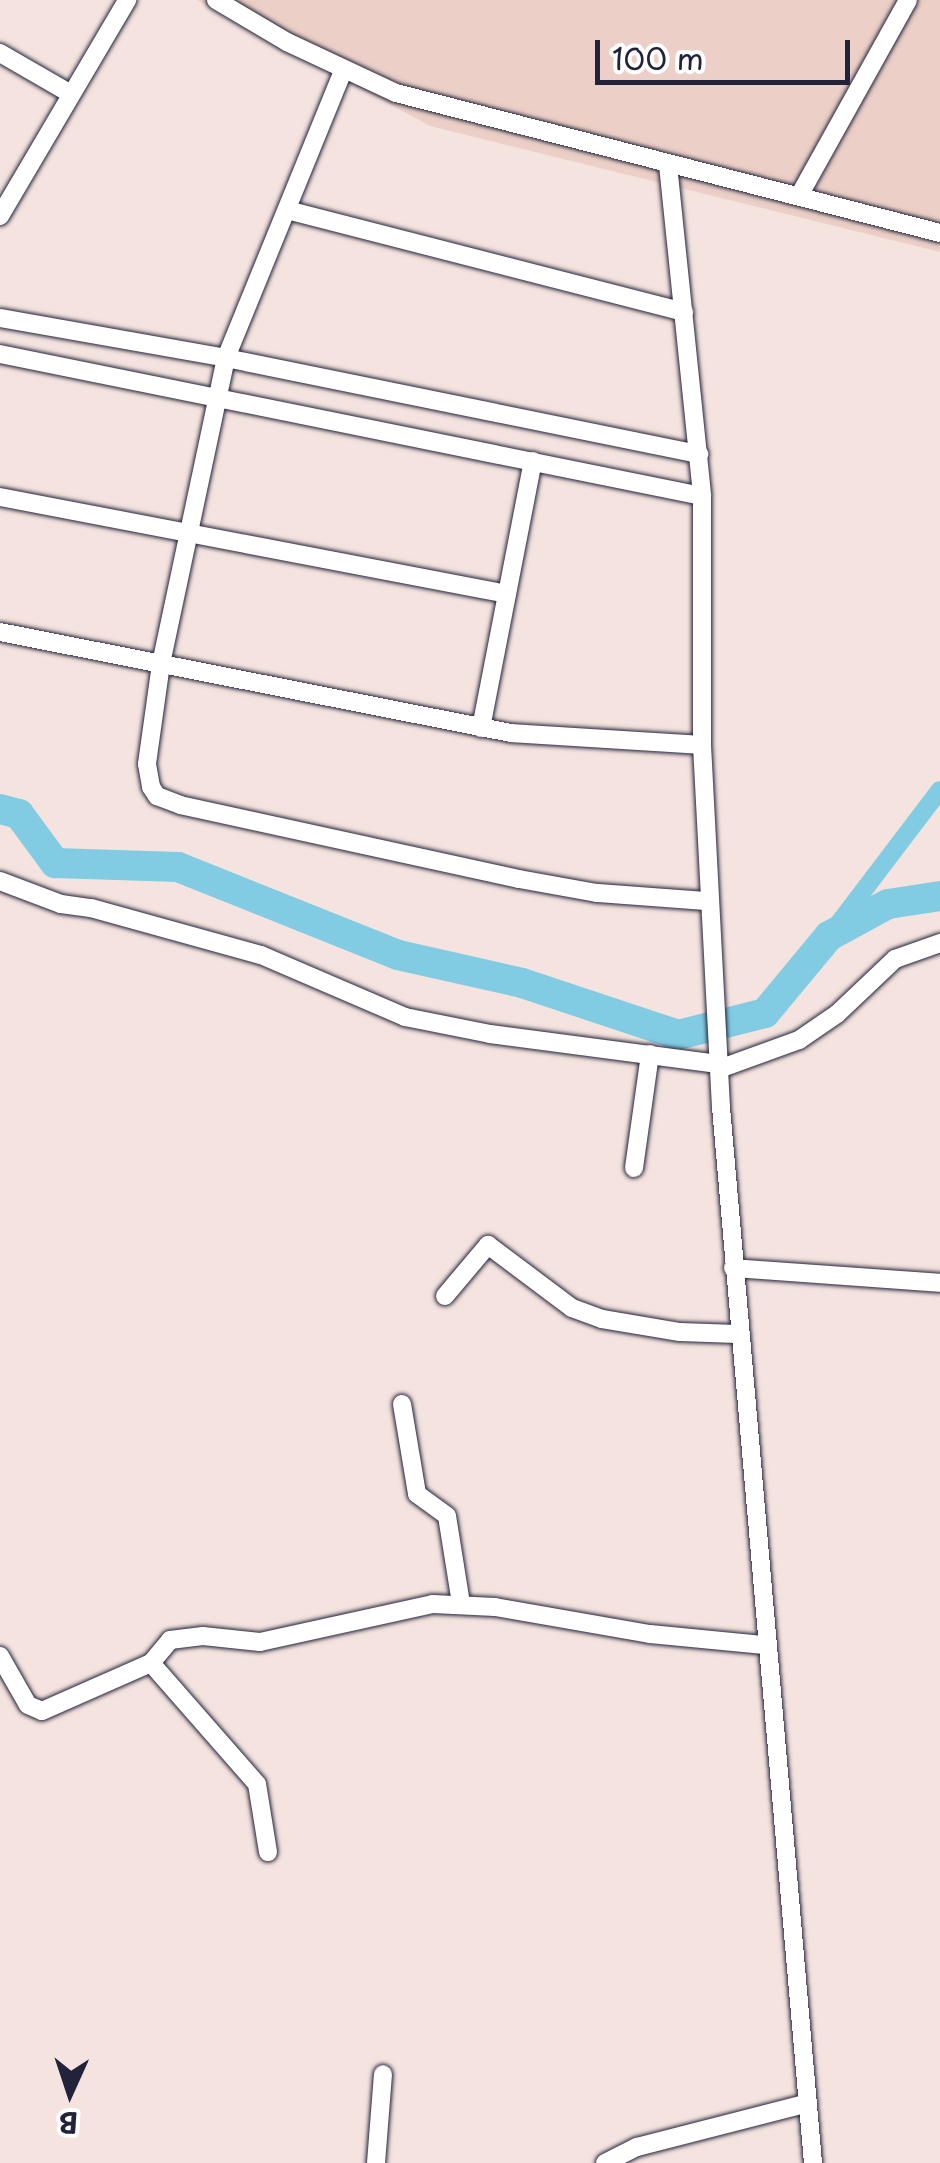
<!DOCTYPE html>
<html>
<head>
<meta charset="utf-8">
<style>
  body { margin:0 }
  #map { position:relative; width:940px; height:2163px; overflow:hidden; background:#f4e3de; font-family:"Playpen Sans",sans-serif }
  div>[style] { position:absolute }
  .built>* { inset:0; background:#ecd0c7 }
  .canal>* { height:18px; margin:-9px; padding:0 9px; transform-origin:9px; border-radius:9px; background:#82cce3 }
  .river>* { height:30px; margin:-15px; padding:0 15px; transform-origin:15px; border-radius:15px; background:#82cce3 }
  .roads { filter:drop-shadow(0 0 2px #22223b) drop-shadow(0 0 2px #22223b) }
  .minor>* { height:18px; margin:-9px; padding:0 9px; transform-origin:9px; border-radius:9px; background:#fff }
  span { translate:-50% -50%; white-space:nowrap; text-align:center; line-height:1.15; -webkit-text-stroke:10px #fff; paint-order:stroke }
  .north { position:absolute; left:20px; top:2043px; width:100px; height:100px; -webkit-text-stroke:8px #fff; paint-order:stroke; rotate:183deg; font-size:28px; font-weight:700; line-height:40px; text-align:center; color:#22223b }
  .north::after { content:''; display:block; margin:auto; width:35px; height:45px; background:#22223b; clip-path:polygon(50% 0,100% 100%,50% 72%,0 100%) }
  .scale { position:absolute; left:595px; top:40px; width:255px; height:45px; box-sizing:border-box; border:5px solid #22223b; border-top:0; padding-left:12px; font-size:30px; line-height:35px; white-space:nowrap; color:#22223b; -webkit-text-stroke:8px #fff; paint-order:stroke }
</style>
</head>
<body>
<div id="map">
  <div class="built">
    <div style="clip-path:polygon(197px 0,940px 0,940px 252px,430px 126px)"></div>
  </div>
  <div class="canal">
    <div style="left:829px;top:936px;width:183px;rotate:-52.8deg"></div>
  </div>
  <div class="river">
    <div style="left:0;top:809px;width:20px;rotate:15deg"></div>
    <div style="left:19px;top:814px;width:61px;rotate:53.7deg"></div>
    <div style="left:55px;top:863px;width:123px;rotate:1.9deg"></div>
    <div style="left:178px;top:867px;width:237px;rotate:21.8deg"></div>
    <div style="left:398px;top:955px;width:127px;rotate:12.7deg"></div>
    <div style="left:522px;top:983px;width:164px;rotate:18.4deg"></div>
    <div style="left:678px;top:1035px;width:90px;rotate:-14.2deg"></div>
    <div style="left:765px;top:1013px;width:100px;rotate:-50.3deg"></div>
    <div style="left:829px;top:936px;width:67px;rotate:-28.5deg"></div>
    <div style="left:888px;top:904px;width:53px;rotate:-8.7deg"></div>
  </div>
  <div class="roads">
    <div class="minor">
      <div style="left:216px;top:0;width:82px;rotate:30.6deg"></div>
      <div style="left:287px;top:42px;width:120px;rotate:25.1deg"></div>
      <div style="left:396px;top:93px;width:562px;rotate:14.43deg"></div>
      <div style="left:0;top:53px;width:82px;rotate:30deg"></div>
      <div style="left:343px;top:71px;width:310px;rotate:112.2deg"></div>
      <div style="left:226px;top:358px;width:313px;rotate:102deg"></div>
      <div style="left:161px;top:664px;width:101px;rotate:98deg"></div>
      <div style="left:147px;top:764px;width:23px;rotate:80deg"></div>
      <div style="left:151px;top:787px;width:11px;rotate:56deg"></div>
      <div style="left:157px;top:796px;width:25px;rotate:21deg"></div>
      <div style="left:180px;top:805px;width:347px;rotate:12.3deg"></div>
      <div style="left:519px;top:879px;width:79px;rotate:10.2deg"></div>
      <div style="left:597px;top:893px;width:110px;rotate:4.2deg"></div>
      <div style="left:668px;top:165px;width:333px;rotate:84.1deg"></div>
      <div style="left:702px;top:496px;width:249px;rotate:90deg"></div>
      <div style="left:702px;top:745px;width:362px;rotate:87deg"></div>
      <div style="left:721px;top:1107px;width:1060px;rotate:85.02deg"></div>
      <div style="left:799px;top:196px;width:224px;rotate:-60.9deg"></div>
      <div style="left:287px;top:210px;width:410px;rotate:14.4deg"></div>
      <div style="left:0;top:216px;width:251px;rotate:-59.5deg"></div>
      <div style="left:0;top:318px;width:230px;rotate:10deg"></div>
      <div style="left:226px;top:358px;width:483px;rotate:11.5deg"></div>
      <div style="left:0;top:354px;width:716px;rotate:11.44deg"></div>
      <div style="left:0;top:497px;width:516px;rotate:10.83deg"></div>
      <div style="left:0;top:632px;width:521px;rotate:11.18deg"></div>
      <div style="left:511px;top:733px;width:191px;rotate:3.6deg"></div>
      <div style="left:481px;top:728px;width:272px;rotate:-79deg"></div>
      <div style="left:0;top:881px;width:65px;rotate:20.7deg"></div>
      <div style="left:61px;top:904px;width:30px;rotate:8deg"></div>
      <div style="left:91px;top:908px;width:176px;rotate:15.5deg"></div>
      <div style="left:261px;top:955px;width:157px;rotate:23.3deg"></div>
      <div style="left:405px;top:1017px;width:87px;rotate:11.3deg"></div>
      <div style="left:490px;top:1034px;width:230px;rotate:7.5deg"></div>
      <div style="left:719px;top:1069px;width:85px;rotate:-19.9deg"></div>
      <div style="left:799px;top:1040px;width:46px;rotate:-34.4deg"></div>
      <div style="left:837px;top:1014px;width:80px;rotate:-43.5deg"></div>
      <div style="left:895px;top:959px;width:48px;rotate:-19.6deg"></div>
      <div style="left:634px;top:1168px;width:115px;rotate:-82deg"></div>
      <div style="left:733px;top:1268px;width:208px;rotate:4.1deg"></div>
      <div style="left:445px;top:1296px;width:67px;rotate:-49.9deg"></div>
      <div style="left:488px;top:1245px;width:105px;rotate:36.9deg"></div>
      <div style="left:572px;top:1308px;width:32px;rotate:20deg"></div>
      <div style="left:602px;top:1319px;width:79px;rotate:9.5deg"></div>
      <div style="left:680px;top:1332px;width:57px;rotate:2deg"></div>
      <div style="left:402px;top:1404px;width:91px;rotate:80.5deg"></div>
      <div style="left:417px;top:1494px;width:37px;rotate:36deg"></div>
      <div style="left:447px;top:1516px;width:88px;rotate:80.9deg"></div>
      <div style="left:0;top:1656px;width:56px;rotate:60.3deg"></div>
      <div style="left:28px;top:1705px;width:15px;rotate:23deg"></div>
      <div style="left:42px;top:1711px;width:119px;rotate:-23.8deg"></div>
      <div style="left:151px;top:1663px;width:30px;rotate:-50deg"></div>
      <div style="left:170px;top:1640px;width:33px;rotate:-7deg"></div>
      <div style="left:203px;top:1636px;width:57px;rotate:6deg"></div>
      <div style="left:260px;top:1642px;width:177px;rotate:-12.4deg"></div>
      <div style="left:433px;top:1604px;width:62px;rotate:2.8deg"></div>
      <div style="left:495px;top:1607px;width:157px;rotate:9.9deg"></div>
      <div style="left:650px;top:1634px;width:116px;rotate:5.5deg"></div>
      <div style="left:151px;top:1663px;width:161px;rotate:48.8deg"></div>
      <div style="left:257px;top:1784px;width:69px;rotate:80.8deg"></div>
      <div style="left:376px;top:2163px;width:89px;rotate:-85.5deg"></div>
      <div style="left:605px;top:2163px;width:36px;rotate:-27deg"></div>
      <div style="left:637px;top:2147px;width:173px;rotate:-14.4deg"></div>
    </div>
  </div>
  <div class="north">B</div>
  <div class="scale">100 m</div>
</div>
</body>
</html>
